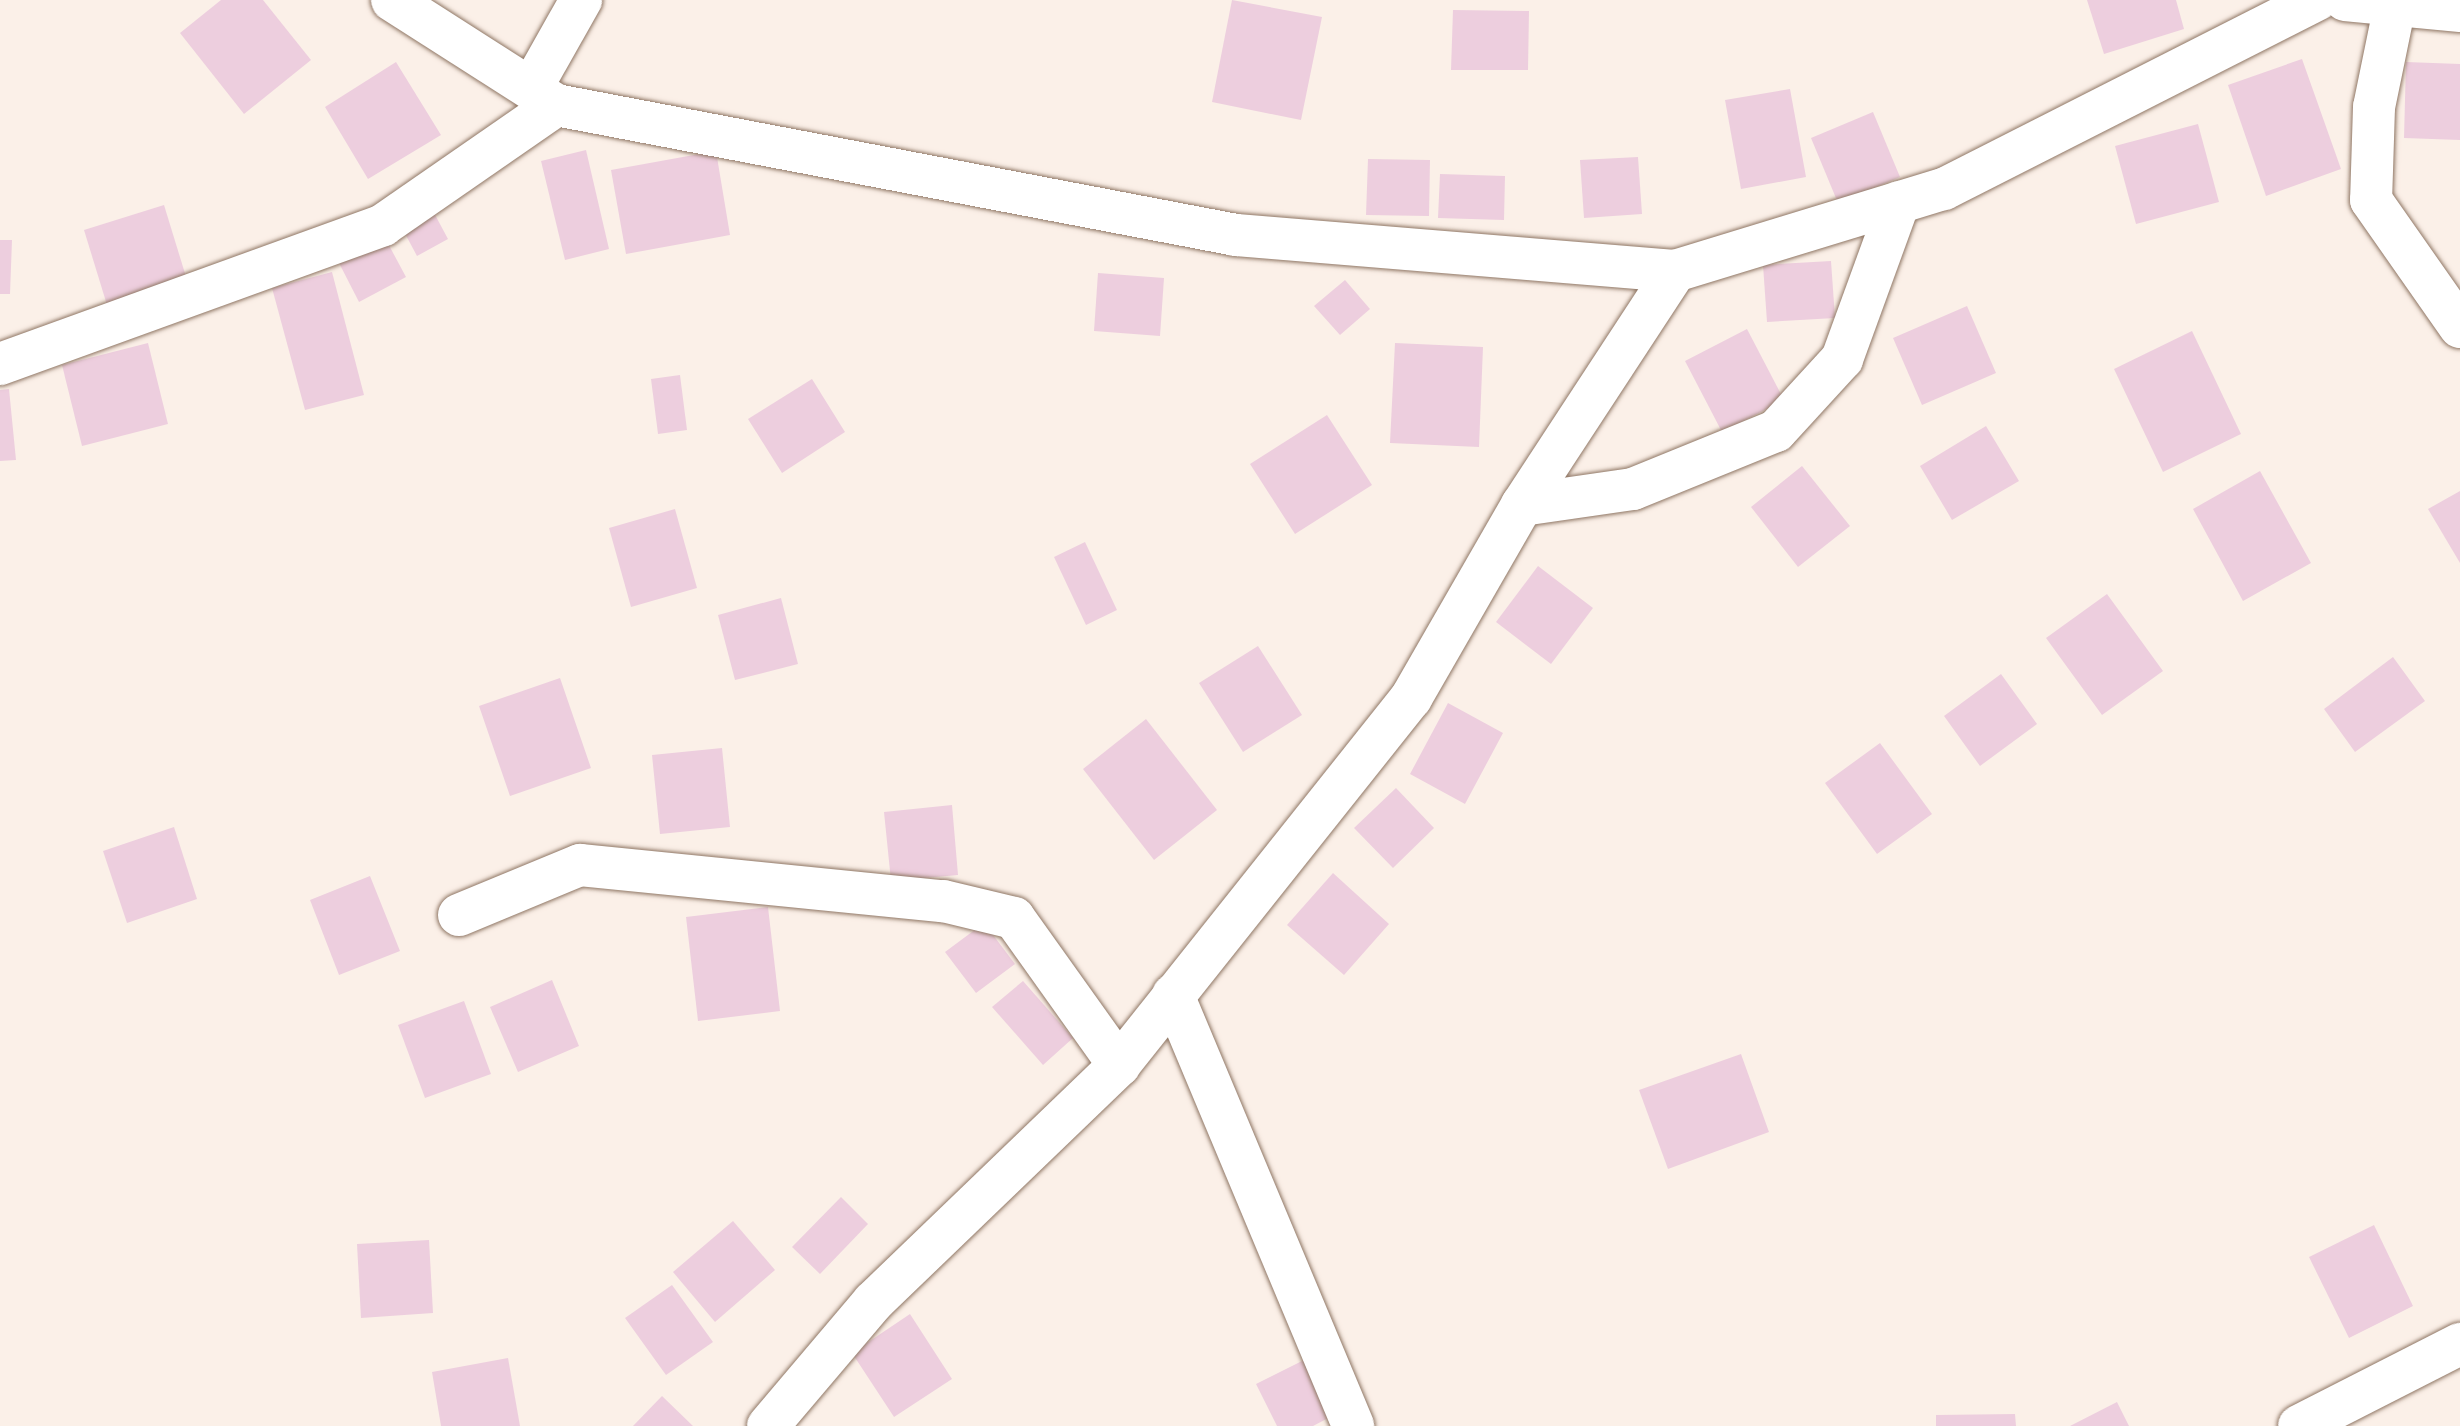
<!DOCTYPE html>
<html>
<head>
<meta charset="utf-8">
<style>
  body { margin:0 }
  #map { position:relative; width:2460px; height:1426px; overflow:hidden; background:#fbf0e8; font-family:"Roboto Condensed",sans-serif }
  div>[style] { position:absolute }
  .building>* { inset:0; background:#edcede }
  .roads { filter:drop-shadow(0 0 2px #8f7664) drop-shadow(0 0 2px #8f7664) }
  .minor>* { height:42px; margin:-21px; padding:0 21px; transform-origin:21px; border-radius:21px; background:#fff }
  span { translate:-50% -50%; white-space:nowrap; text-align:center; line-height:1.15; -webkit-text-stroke:10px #fff; paint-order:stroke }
</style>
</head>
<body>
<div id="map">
  <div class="building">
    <div style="clip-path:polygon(221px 0,263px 0,311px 60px,244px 114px,180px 33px)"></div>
    <div style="clip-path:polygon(1232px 0,1322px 17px,1301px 120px,1212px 102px)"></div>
    <div style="clip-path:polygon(2087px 0,2176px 0,2184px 29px,2104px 54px)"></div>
    <div style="clip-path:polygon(1453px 10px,1529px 11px,1528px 70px,1451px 70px)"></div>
    <div style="clip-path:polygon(2302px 59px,2341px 169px,2266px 196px,2228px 85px)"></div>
    <div style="clip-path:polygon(396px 62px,441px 135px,368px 179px,325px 107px)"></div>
    <div style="clip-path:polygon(2406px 62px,2460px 64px,2460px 140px,2404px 138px)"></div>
    <div style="clip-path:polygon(1790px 89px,1806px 177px,1741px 189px,1725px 100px)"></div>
    <div style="clip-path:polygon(1873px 112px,1900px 177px,1838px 203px,1811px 138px)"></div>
    <div style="clip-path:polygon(2198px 124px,2219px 202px,2136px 224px,2115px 146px)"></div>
    <div style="clip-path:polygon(586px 150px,609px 249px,565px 260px,541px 161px)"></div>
    <div style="clip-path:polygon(716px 151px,730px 235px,626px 254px,611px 170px)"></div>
    <div style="clip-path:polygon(1638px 157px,1642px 214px,1584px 218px,1580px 160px)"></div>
    <div style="clip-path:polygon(1368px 159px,1430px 160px,1429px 216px,1366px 215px)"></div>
    <div style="clip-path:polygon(1440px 174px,1505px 176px,1504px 220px,1438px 218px)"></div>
    <div style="clip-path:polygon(164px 205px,187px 280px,107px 305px,84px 230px)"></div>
    <div style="clip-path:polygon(433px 211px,448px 239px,417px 256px,402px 228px)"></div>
    <div style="clip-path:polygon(384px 236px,406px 277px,359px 302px,338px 261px)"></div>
    <div style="clip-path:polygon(0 240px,12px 240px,10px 294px,0 294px)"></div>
    <div style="clip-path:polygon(1831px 261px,1835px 318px,1767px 322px,1763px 265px)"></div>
    <div style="clip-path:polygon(332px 272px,364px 395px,305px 410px,272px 288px)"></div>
    <div style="clip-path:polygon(1098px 273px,1164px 278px,1160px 336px,1094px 331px)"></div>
    <div style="clip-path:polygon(1345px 280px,1370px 309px,1340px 335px,1314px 306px)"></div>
    <div style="clip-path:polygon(1967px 306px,1996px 373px,1922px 405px,1893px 338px)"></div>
    <div style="clip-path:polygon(1747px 329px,1784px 400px,1722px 432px,1685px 361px)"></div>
    <div style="clip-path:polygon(2192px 331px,2241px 434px,2163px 472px,2114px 369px)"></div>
    <div style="clip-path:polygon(148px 343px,168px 424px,82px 446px,62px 365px)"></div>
    <div style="clip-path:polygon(1395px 343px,1483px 347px,1479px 447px,1390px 443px)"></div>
    <div style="clip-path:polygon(680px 375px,687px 430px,658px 434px,651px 379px)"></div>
    <div style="clip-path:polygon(812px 379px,845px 432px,782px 473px,748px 419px)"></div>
    <div style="clip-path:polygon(9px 389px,16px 460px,0 461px,0 390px)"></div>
    <div style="clip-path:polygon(1327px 415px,1372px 485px,1295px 534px,1250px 464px)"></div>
    <div style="clip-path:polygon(1986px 426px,2019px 481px,1952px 520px,1920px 466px)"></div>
    <div style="clip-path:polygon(1802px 466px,1850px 526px,1798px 567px,1751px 507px)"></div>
    <div style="clip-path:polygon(2260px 471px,2311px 563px,2243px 601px,2193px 509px)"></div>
    <div style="clip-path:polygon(2460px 491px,2460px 563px,2428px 509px)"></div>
    <div style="clip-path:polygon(675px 509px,697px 588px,631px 607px,609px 528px)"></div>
    <div style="clip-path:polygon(1085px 542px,1117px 610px,1086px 625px,1054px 557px)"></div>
    <div style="clip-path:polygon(1538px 566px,1593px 608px,1551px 664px,1496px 622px)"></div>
    <div style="clip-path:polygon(2107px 594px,2163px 671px,2102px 715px,2046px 638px)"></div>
    <div style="clip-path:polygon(781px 598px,798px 664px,735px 680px,718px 615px)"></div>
    <div style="clip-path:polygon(1258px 646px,1302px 715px,1243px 752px,1199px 683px)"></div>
    <div style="clip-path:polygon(2393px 657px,2425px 701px,2355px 752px,2324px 709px)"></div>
    <div style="clip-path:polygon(2001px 674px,2037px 724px,1980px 766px,1944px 716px)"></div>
    <div style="clip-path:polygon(560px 678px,591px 768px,510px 796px,479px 706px)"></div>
    <div style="clip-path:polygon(1448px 703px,1503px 733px,1465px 804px,1410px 774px)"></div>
    <div style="clip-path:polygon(1146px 719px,1217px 810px,1154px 860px,1083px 769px)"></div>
    <div style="clip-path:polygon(1880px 743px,1932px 814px,1877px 854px,1825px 783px)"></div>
    <div style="clip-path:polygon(722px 748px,730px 827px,660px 834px,652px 755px)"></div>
    <div style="clip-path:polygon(1396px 788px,1434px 828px,1393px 868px,1354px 828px)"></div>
    <div style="clip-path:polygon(952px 805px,958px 875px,891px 881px,884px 812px)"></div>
    <div style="clip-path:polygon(174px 827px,197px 899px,127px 923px,103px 851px)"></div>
    <div style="clip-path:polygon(1333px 873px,1389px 924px,1344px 975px,1287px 925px)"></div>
    <div style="clip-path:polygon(370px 876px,400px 951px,339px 975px,310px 900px)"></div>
    <div style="clip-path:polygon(768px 907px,780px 1011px,698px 1021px,686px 917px)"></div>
    <div style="clip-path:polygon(984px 923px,1015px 964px,976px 993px,945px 952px)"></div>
    <div style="clip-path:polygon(552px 980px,579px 1046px,518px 1072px,490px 1007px)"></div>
    <div style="clip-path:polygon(1023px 981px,1073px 1038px,1043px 1065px,992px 1007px)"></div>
    <div style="clip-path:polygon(464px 1001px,491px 1074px,425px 1098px,398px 1025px)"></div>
    <div style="clip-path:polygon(1741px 1054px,1769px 1132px,1668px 1169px,1639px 1090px)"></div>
    <div style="clip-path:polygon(841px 1197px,868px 1224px,820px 1274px,792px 1247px)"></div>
    <div style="clip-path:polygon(733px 1221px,775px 1270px,715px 1322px,673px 1272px)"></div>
    <div style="clip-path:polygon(2374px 1225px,2413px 1306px,2349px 1338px,2309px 1257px)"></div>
    <div style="clip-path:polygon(429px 1240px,433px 1313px,361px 1318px,357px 1244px)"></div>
    <div style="clip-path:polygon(672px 1285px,713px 1342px,666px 1375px,625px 1318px)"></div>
    <div style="clip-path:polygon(910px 1314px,952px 1379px,894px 1417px,852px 1353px)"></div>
    <div style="clip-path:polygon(508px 1358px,520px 1426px,441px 1426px,432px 1372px)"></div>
    <div style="clip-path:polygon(1308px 1358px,1336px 1414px,1313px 1426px,1277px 1426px,1256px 1384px)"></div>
    <div style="clip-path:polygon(662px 1396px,693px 1426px,633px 1426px)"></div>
    <div style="clip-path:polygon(2117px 1402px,2129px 1426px,2070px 1426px)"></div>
    <div style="clip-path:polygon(2015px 1414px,2016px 1426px,1936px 1426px,1936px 1415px)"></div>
  </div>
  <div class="roads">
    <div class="minor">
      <div style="left:392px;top:0;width:195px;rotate:32.6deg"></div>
      <div style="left:556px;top:105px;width:692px;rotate:10.82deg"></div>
      <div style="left:1236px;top:235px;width:440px;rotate:4.7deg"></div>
      <div style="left:1675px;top:271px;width:281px;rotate:-17deg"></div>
      <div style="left:1944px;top:189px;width:418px;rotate:-26.9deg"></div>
      <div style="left:2345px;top:0;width:116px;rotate:5.5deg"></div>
      <div style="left:2396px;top:0;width:109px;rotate:101.6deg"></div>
      <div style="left:2374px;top:107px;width:93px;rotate:91.8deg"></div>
      <div style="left:2371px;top:200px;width:155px;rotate:55deg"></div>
      <div style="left:532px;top:87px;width:100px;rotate:-60.6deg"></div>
      <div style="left:0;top:364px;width:407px;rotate:-19.9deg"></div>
      <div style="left:383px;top:225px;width:211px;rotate:-34.7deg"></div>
      <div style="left:1522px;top:505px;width:112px;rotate:-8.2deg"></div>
      <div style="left:1633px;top:489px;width:154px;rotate:-22.1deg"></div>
      <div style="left:1776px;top:431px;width:98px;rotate:-47.5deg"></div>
      <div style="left:1842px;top:359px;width:167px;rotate:-70deg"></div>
      <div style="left:459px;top:915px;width:131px;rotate:-22.5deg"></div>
      <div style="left:580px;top:865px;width:365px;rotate:5.7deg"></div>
      <div style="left:943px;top:901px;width:73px;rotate:13.5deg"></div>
      <div style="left:1014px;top:918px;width:181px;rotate:54.5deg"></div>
      <div style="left:1173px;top:995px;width:467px;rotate:67.3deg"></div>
      <div style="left:768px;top:1426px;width:162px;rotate:-49.7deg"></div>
      <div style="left:873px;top:1302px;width:342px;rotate:-43.9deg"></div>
      <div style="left:1119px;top:1065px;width:469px;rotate:-51.5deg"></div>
      <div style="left:1411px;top:698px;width:223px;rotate:-60.1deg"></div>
      <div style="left:1522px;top:505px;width:280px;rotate:-56.8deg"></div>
      <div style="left:2299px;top:1426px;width:181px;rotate:-27deg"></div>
    </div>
  </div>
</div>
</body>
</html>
